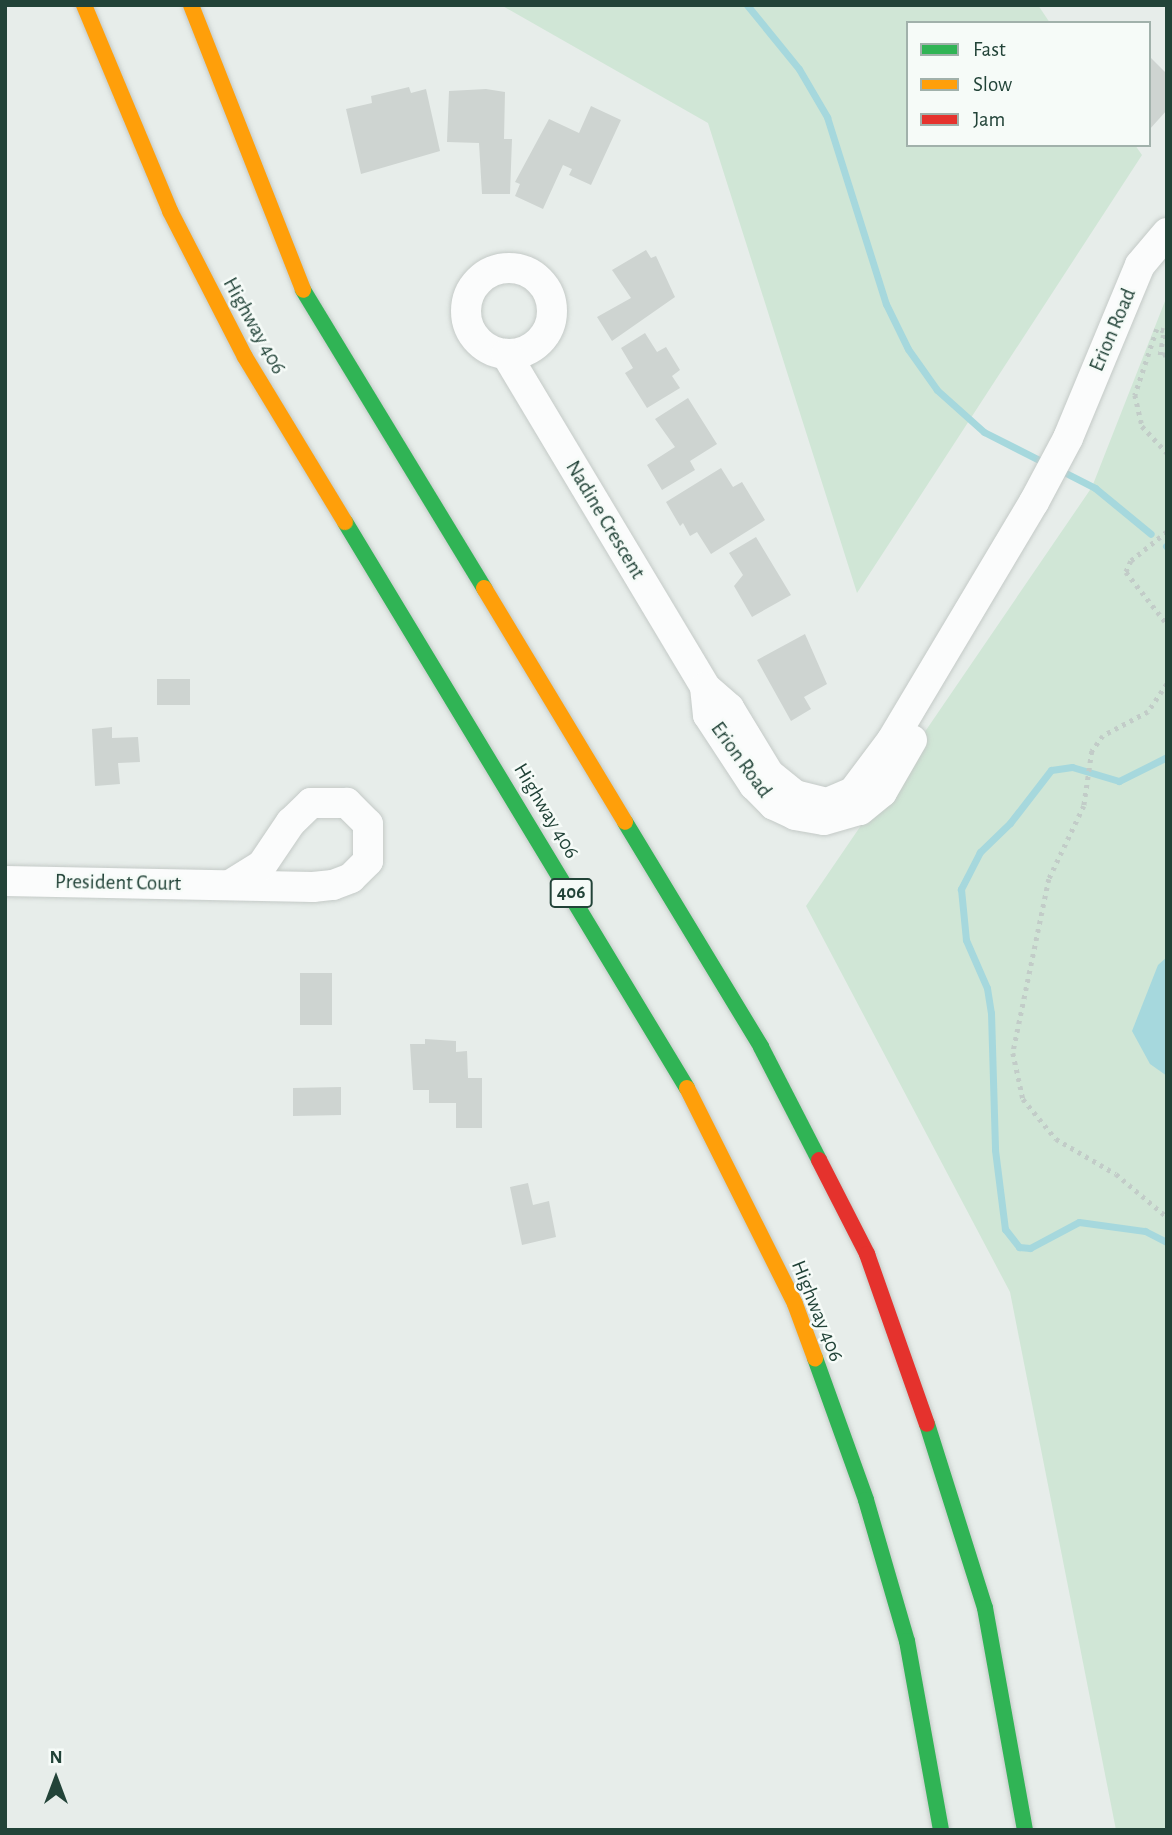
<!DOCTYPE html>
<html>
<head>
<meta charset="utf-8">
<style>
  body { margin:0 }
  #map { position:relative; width:1172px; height:1835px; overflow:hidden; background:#e7edea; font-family:"Alegreya Sans",sans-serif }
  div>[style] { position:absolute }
  .green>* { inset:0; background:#d0e6d6 }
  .water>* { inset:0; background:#a6d8dd }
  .stream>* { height:7px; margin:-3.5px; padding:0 3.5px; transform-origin:3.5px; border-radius:3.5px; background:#a6d8dd }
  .building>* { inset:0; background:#ced4d1 }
  .path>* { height:4.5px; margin-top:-2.25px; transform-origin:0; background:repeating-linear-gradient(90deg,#c2ccc8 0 3.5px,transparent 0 8.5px) }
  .roads { filter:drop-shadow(0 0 2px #c4cac7) drop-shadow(0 0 2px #c4cac7) }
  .street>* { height:30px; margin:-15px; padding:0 15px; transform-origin:15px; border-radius:15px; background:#fbfcfc }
  .street>.ring { margin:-15px; padding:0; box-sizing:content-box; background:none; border:30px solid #fbfcfc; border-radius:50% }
  .fast>* { height:16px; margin:-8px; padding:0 8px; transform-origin:8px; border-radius:8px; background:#30b455 }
  .slow>* { height:16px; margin:-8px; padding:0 8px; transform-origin:8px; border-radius:8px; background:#ff9f0a }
  .jam>* { height:16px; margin:-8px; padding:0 8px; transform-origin:8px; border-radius:8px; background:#e5322d }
  span { translate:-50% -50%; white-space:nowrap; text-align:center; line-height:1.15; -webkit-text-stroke:5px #f6fbf8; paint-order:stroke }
  .shield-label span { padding:2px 5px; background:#f6fbf8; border:2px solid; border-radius:5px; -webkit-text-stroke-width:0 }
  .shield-label { font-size:19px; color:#224338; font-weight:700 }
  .street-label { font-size:21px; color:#224338 }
  .frame { position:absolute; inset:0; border:7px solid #224338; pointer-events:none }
  .legend { position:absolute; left:906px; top:21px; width:245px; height:126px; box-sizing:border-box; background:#f6fbf8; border:2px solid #a1b1ab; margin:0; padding:9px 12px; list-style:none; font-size:21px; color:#224338 }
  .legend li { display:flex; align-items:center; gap:14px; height:35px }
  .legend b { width:35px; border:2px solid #a1b1ab }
  .north { position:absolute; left:21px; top:1744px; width:70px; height:70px; -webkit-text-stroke:5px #f6fbf8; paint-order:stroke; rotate:0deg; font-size:19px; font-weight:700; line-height:28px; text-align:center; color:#224338 }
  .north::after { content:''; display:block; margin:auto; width:24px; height:32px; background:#224338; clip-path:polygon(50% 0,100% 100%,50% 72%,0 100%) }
</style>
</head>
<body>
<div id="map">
  <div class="green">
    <div style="clip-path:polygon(501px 5px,1038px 5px,1050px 23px,908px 23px,908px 145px,1135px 145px,1142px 155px,857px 593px,708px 123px)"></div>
    <div style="clip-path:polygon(1167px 296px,1167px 1830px,1116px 1830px,1010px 1292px,806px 906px,1092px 487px)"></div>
  </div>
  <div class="water">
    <div style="clip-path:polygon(1167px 957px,1167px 1076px,1150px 1064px,1132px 1031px,1158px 965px)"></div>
  </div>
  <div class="stream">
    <div style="left:747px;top:5px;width:82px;rotate:50.9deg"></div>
    <div style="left:799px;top:69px;width:56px;rotate:59.7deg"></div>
    <div style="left:827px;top:117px;width:196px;rotate:72.5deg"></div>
    <div style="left:886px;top:304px;width:50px;rotate:63.9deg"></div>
    <div style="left:908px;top:349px;width:50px;rotate:54.7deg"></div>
    <div style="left:937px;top:390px;width:63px;rotate:41.8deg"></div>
    <div style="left:984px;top:432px;width:71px;rotate:26.9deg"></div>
    <div style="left:1058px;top:469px;width:42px;rotate:27.2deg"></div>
    <div style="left:1095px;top:488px;width:72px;rotate:39.4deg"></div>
    <div style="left:1166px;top:546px;width:1px;rotate:45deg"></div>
    <div style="left:1167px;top:757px;width:54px;rotate:153.4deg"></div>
    <div style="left:1119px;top:781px;width:49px;rotate:-163.4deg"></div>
    <div style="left:1072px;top:767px;width:21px;rotate:172deg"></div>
    <div style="left:1051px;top:770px;width:67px;rotate:127.7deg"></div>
    <div style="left:1010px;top:823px;width:42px;rotate:136deg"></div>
    <div style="left:980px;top:852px;width:42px;rotate:117.2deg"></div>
    <div style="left:961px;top:889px;width:51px;rotate:84.4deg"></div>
    <div style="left:966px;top:940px;width:52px;rotate:66.4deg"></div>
    <div style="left:987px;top:988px;width:25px;rotate:81deg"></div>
    <div style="left:991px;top:1013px;width:137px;rotate:88.3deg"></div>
    <div style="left:995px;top:1150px;width:80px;rotate:82.8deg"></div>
    <div style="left:1005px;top:1229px;width:23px;rotate:52deg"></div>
    <div style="left:1019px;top:1247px;width:11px;rotate:5deg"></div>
    <div style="left:1030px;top:1248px;width:55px;rotate:-28deg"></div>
    <div style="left:1079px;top:1222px;width:67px;rotate:7.8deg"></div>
    <div style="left:1145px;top:1231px;width:25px;rotate:27deg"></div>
  </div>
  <div class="building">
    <div style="clip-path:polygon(1149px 56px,1167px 74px,1167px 110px,1149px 130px)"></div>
    <div style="clip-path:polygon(409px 87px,411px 93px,426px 89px,440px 151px,361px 174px,346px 109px,372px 103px,371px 96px)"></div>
    <div style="clip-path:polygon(486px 89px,505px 92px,504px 139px,512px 139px,510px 194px,482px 194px,479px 143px,447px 142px,449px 91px)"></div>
    <div style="clip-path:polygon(591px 106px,621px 120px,591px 185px,569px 175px,572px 169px,563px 165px,543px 209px,515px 196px,520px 184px,515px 182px,549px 119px,579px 133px)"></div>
    <div style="clip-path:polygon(646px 250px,651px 258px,656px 256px,675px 297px,612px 341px,597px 317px,631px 298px,612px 270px)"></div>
    <div style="clip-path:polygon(645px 333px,657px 352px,666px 347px,680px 370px,672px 376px,680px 388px,647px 408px,625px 373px,633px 368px,621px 348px)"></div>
    <div style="clip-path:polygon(688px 398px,717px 444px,690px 461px,695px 470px,662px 490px,647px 465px,675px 447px,655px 419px)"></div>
    <div style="clip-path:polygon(721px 468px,733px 487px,742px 482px,765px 520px,711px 554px,697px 532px,690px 536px,683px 523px,680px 526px,666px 502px)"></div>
    <div style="clip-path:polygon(756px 537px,791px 595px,752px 617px,734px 586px,743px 575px,729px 553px)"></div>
    <div style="clip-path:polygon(805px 634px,827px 684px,804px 697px,811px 709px,791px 721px,757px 660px)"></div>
    <div style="clip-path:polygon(157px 679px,190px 679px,190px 705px,157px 705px)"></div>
    <div style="clip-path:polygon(112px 727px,112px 738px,138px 737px,140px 762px,118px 763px,120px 784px,95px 786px,92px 729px)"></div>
    <div style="clip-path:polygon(300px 973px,332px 973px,332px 1025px,300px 1025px)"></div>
    <div style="clip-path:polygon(425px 1039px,456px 1041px,456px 1052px,467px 1051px,468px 1078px,482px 1078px,482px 1128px,456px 1128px,456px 1103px,429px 1103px,429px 1090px,413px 1090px,410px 1044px,425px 1044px)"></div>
    <div style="clip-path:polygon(341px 1087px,341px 1115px,293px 1116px,293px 1088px)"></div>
    <div style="clip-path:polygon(528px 1183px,533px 1205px,549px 1201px,556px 1237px,522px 1245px,510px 1187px)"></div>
  </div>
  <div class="path">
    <div style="left:1167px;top:355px;width:7px;rotate:180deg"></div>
    <div style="left:1160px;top:355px;width:24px;rotate:-81deg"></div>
    <div style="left:1164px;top:331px;width:7px;rotate:-164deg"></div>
    <div style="left:1157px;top:329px;width:70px;rotate:108.4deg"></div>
    <div style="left:1135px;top:395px;width:32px;rotate:77deg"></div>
    <div style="left:1142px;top:426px;width:37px;rotate:47deg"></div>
    <div style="left:1167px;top:532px;width:46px;rotate:141.1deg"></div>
    <div style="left:1131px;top:561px;width:12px;rotate:114deg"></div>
    <div style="left:1126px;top:572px;width:66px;rotate:51.7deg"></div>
    <div style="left:1167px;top:684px;width:34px;rotate:124deg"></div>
    <div style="left:1148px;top:712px;width:51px;rotate:151.9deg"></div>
    <div style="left:1103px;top:736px;width:19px;rotate:126deg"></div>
    <div style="left:1092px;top:751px;width:56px;rotate:98.3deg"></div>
    <div style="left:1084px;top:806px;width:81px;rotate:115.6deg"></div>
    <div style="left:1049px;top:879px;width:178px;rotate:101.7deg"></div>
    <div style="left:1013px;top:1053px;width:47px;rotate:77.7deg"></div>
    <div style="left:1023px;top:1099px;width:52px;rotate:50.5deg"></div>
    <div style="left:1056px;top:1139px;width:69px;rotate:30.3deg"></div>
    <div style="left:1116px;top:1174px;width:67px;rotate:40.1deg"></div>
  </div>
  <div class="roads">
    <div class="street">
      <div class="ring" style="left:466px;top:268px;width:56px;height:56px"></div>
      <div style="left:506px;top:354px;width:388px;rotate:59.1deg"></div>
      <div style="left:705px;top:687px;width:32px;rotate:41deg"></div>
      <div style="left:729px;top:708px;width:77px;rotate:58.8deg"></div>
      <div style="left:769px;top:774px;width:33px;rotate:39deg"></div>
      <div style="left:795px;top:795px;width:33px;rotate:14deg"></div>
      <div style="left:827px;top:803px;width:28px;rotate:-23deg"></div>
      <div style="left:853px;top:792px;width:65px;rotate:-53.1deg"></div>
      <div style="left:892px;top:740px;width:277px;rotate:-59.2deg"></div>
      <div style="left:1034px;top:502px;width:72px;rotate:-62deg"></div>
      <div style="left:1068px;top:438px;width:187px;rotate:-67.4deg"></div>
      <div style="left:1140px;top:265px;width:42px;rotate:-49.8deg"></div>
      <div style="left:705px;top:687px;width:28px;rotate:84deg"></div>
      <div style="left:708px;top:715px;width:84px;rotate:56.7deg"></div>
      <div style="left:754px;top:785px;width:28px;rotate:45deg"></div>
      <div style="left:774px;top:805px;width:23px;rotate:25deg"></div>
      <div style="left:795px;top:815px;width:29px;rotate:10deg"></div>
      <div style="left:824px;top:820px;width:37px;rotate:-16deg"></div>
      <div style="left:860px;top:810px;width:28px;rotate:-39deg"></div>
      <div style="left:882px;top:792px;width:60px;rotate:-60deg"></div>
      <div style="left:5px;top:881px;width:308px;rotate:1.1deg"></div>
      <div style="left:313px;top:887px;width:20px;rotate:-6deg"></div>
      <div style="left:333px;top:885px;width:19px;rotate:-21deg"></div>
      <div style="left:351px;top:878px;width:24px;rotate:-45deg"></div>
      <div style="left:368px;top:861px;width:37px;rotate:-90deg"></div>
      <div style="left:368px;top:824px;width:30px;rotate:-135deg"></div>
      <div style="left:347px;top:803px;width:36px;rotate:180deg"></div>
      <div style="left:311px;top:803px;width:28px;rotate:136deg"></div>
      <div style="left:291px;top:822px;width:52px;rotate:124deg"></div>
      <div style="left:262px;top:865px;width:36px;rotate:148deg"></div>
    </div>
    <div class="fast">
      <div style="left:303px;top:290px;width:349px;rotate:58.7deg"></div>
      <div style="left:345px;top:522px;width:661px;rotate:58.86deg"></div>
      <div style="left:625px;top:822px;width:263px;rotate:58.8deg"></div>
      <div style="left:761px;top:1047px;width:127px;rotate:62.8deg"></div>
      <div style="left:815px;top:1358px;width:151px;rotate:70.2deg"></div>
      <div style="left:866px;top:1500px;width:147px;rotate:73.8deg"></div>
      <div style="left:907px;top:1641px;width:192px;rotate:79.8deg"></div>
      <div style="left:927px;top:1424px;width:193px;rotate:72.5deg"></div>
      <div style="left:985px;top:1608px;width:226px;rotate:79.8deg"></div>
    </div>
    <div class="slow">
      <div style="left:84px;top:5px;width:223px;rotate:67.3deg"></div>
      <div style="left:170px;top:211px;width:164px;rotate:62.8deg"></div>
      <div style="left:245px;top:357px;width:193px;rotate:58.8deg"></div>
      <div style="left:191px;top:5px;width:306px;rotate:68.5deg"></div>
      <div style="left:484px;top:588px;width:273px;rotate:58.9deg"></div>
      <div style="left:687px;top:1088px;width:241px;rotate:63.4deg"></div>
      <div style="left:795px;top:1304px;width:58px;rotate:69.7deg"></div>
    </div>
    <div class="jam">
      <div style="left:819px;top:1160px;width:106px;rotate:62.9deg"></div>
      <div style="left:867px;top:1254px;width:180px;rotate:70.6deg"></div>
    </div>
  </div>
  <div class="shield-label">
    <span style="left:571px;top:893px">406</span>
  </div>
  <div class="street-label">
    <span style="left:254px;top:326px;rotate:61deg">Highway 406</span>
    <span style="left:1113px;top:330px;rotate:-67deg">Erion Road</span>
    <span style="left:605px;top:520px;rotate:59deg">Nadine Crescent</span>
    <span style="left:741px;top:760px;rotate:54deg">Erion Road</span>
    <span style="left:546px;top:811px;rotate:59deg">Highway 406</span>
    <span style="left:118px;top:883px;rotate:1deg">President Court</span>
    <span style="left:817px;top:1311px;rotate:68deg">Highway 406</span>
  </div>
  <div class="frame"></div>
  <ul class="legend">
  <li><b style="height:9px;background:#30b455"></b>Fast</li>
  <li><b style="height:9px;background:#ff9f0a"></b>Slow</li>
  <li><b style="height:9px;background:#e5322d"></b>Jam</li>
  </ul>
  <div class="north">N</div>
</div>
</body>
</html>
